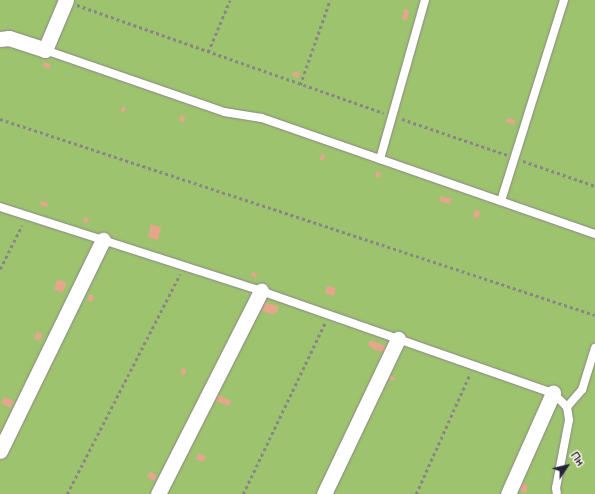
<!DOCTYPE html>
<html>
<head>
<meta charset="utf-8">
<style>
  body { margin:0 }
  #map { position:relative; width:595px; height:494px; overflow:hidden; background:#f3ead0; font-family:"Balsamiq Sans",sans-serif }
  div>[style] { position:absolute }
  .green>* { inset:0; background:#9ec36e }
  .building>* { inset:0; background:#e5a68c }
  .path>* { height:2.5px; margin-top:-1.25px; transform-origin:0; background:repeating-linear-gradient(90deg,#8a8686 0 3px,transparent 0 6px) }
  .roads { filter:drop-shadow(0 0 1px #8a8686) drop-shadow(0 0 1px #8a8686) }
  .service>* { height:8px; margin:-4px; padding:0 4px; transform-origin:4px; border-radius:4px; background:#fff }
  .minor>* { height:15px; margin:-7.5px; padding:0 7.5px; transform-origin:7.5px; border-radius:7.5px; background:#fff }
  span { translate:-50% -50%; white-space:nowrap; text-align:center; line-height:1.15; -webkit-text-stroke:3px #fcf5e5; paint-order:stroke }
  .north { position:absolute; left:547px; top:446px; width:40px; height:40px; -webkit-text-stroke:3px #fcf5e5; paint-order:stroke; rotate:55deg; font-size:11px; font-weight:700; line-height:16px; text-align:center; color:#22223b }
  .north::after { content:''; display:block; margin:auto; width:14px; height:18px; background:#22223b; clip-path:polygon(50% 0,100% 100%,50% 72%,0 100%) }
</style>
</head>
<body>
<div id="map">
  <div class="green">
    <div style="clip-path:polygon(0 0,595px 0,595px 494px,0 494px)"></div>
  </div>
  <div class="building">
    <div style="clip-path:polygon(404px 9px,409px 10px,407px 20px,402px 19px)"></div>
    <div style="clip-path:polygon(45px 62px,51px 65px,49px 69px,43px 66px)"></div>
    <div style="clip-path:polygon(294px 71px,300px 73px,298px 78px,292px 75px)"></div>
    <div style="clip-path:polygon(122px 107px,126px 108px,124px 113px,121px 112px)"></div>
    <div style="clip-path:polygon(181px 115px,185px 117px,184px 122px,179px 120px)"></div>
    <div style="clip-path:polygon(507px 118px,515px 120px,514px 125px,506px 122px)"></div>
    <div style="clip-path:polygon(321px 154px,325px 155px,324px 160px,320px 160px)"></div>
    <div style="clip-path:polygon(376px 172px,381px 173px,380px 178px,375px 176px)"></div>
    <div style="clip-path:polygon(440px 196px,452px 199px,450px 204px,439px 201px)"></div>
    <div style="clip-path:polygon(41px 201px,48px 203px,47px 207px,40px 205px)"></div>
    <div style="clip-path:polygon(475px 210px,480px 211px,479px 218px,473px 217px)"></div>
    <div style="clip-path:polygon(84px 217px,89px 219px,88px 223px,83px 222px)"></div>
    <div style="clip-path:polygon(151px 224px,161px 227px,158px 240px,148px 237px)"></div>
    <div style="clip-path:polygon(252px 272px,257px 274px,256px 278px,251px 276px)"></div>
    <div style="clip-path:polygon(58px 279px,67px 283px,62px 293px,54px 289px)"></div>
    <div style="clip-path:polygon(327px 286px,336px 288px,334px 296px,325px 293px)"></div>
    <div style="clip-path:polygon(90px 294px,94px 296px,92px 302px,87px 300px)"></div>
    <div style="clip-path:polygon(265px 302px,279px 307px,277px 313px,274px 312px,274px 315px,262px 311px)"></div>
    <div style="clip-path:polygon(37px 332px,43px 334px,39px 341px,34px 338px)"></div>
    <div style="clip-path:polygon(370px 340px,386px 346px,384px 352px,372px 349px,372px 347px,368px 345px)"></div>
    <div style="clip-path:polygon(183px 368px,187px 370px,184px 375px,180px 373px)"></div>
    <div style="clip-path:polygon(390px 375px,395px 378px,393px 381px,388px 378px)"></div>
    <div style="clip-path:polygon(219px 395px,231px 401px,229px 406px,216px 401px)"></div>
    <div style="clip-path:polygon(4px 397px,14px 401px,11px 408px,1px 403px)"></div>
    <div style="clip-path:polygon(198px 453px,206px 457px,203px 462px,196px 459px)"></div>
    <div style="clip-path:polygon(150px 471px,157px 476px,154px 481px,147px 477px)"></div>
    <div style="clip-path:polygon(521px 483px,528px 486px,526px 493px,518px 489px)"></div>
  </div>
  <div class="path">
    <div style="left:77px;top:5px;width:325px;rotate:19.4deg"></div>
    <div style="left:208px;top:52px;width:56px;rotate:-67.1deg"></div>
    <div style="left:300px;top:85px;width:90px;rotate:-70.6deg"></div>
    <div style="left:0;top:119px;width:626px;rotate:18.23deg"></div>
    <div style="left:402px;top:119px;width:111px;rotate:18.9deg"></div>
    <div style="left:523px;top:161px;width:76px;rotate:19.1deg"></div>
    <div style="left:0;top:269px;width:49px;rotate:-63.4deg"></div>
    <div style="left:67px;top:494px;width:247px;rotate:-62.8deg"></div>
    <div style="left:243px;top:494px;width:190px;rotate:-64.4deg"></div>
    <div style="left:416px;top:494px;width:132px;rotate:-65.8deg"></div>
  </div>
  <div class="roads">
    <div class="service">
      <div style="left:45px;top:50px;width:189px;rotate:19.1deg"></div>
      <div style="left:224px;top:112px;width:38px;rotate:9deg"></div>
      <div style="left:262px;top:118px;width:353px;rotate:19.2deg"></div>
      <div style="left:380px;top:159px;width:165px;rotate:-74.2deg"></div>
      <div style="left:501px;top:201px;width:211px;rotate:-72.6deg"></div>
      <div style="left:0;top:207px;width:274px;rotate:17.8deg"></div>
      <div style="left:261px;top:291px;width:309px;rotate:19.3deg"></div>
      <div style="left:553px;top:393px;width:20px;rotate:45deg"></div>
      <div style="left:567px;top:407px;width:13px;rotate:81deg"></div>
      <div style="left:569px;top:420px;width:69px;rotate:100.8deg"></div>
      <div style="left:556px;top:488px;width:6px;rotate:81deg"></div>
      <div style="left:567px;top:407px;width:23px;rotate:-49deg"></div>
      <div style="left:582px;top:390px;width:44px;rotate:-72.8deg"></div>
    </div>
    <div class="minor">
      <div style="left:0;top:39px;width:9px;rotate:-6deg"></div>
      <div style="left:9px;top:38px;width:38px;rotate:18deg"></div>
      <div style="left:45px;top:50px;width:54px;rotate:-67.2deg"></div>
      <div style="left:0;top:451px;width:235px;rotate:-64deg"></div>
      <div style="left:158px;top:494px;width:228px;rotate:-63.1deg"></div>
      <div style="left:324px;top:494px;width:172px;rotate:-64.5deg"></div>
      <div style="left:508px;top:494px;width:111px;rotate:-66deg"></div>
    </div>
  </div>
  <div class="north">Пн</div>
</div>
</body>
</html>
